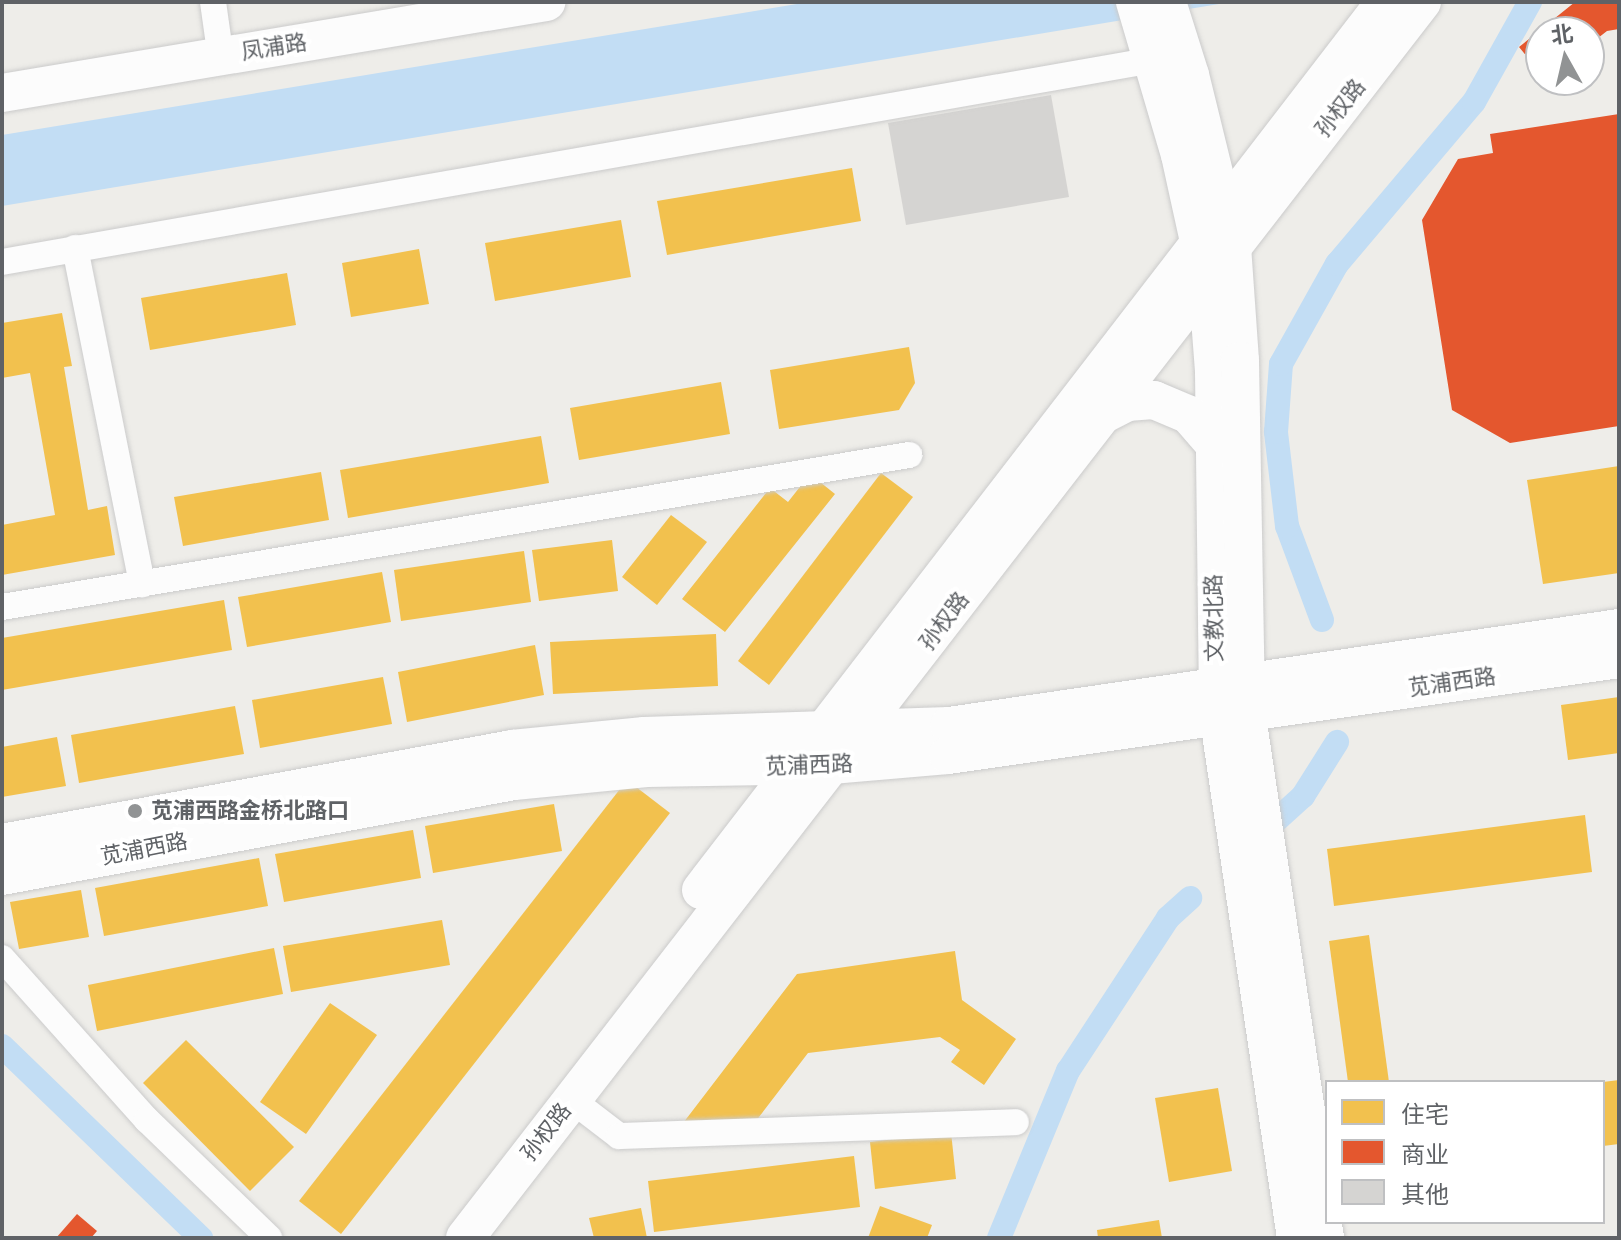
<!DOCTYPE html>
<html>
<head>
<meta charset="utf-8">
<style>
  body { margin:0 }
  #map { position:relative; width:1621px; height:1240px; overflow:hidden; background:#eeede9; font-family:"Asap Condensed","Noto Sans SC",sans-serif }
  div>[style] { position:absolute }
  .water>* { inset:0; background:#c2ddf4 }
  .homes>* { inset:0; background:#f2c14e }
  .shops>* { inset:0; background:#e4572e }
  .canal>* { height:24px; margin:-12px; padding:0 12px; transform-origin:12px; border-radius:12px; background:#c2ddf4 }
  .building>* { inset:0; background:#d5d4d2 }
  .roads { filter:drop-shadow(0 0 2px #cbcbcb) drop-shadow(0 0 2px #cbcbcb) }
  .street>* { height:26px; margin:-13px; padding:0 13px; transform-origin:13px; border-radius:13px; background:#fcfcfc }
  .secondary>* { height:38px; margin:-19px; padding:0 19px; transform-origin:19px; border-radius:19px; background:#fcfcfc }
  .dots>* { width:22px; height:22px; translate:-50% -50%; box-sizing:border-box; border:4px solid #fff; border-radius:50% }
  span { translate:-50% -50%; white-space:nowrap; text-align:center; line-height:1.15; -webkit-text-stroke:8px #fff; paint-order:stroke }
  .street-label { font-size:22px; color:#5f6266 }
  .poi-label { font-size:22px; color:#5f6266; font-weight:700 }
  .left { translate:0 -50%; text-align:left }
  .frame { position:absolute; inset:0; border:4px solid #5f6266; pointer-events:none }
  .legend { position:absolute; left:1325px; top:1080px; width:280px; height:144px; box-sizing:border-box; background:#fff; border:2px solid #bfc0c2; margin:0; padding:10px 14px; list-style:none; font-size:24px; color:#5f6266 }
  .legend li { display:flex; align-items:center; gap:16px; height:40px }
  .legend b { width:40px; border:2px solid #bfc0c2 }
  .north { position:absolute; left:1525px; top:16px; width:80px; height:80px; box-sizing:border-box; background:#fff; border:2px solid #bfc0c2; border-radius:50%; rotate:352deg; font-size:22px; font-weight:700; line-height:32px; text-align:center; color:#5f6266 }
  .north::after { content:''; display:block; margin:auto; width:28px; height:36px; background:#919394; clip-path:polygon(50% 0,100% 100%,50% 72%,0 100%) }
</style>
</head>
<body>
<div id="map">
  <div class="water">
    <div style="clip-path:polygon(809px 2px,1231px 2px,2px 206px,2px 135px)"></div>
  </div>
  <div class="homes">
    <div style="clip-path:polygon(852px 168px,861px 221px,667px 255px,657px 201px)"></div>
    <div style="clip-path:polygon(621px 220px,631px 277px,495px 301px,485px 243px)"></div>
    <div style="clip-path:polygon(419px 249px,429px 304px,351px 317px,342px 263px)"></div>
    <div style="clip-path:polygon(287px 273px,296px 325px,150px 350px,141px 298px)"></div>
    <div style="clip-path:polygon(62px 313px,72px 366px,64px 367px,88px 510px,107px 506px,115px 555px,2px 575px,2px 525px,55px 515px,30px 373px,2px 378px,2px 323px)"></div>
    <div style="clip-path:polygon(909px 347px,915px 383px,899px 410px,779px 429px,770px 370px)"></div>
    <div style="clip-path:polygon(721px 382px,730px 434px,579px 460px,570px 408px)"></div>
    <div style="clip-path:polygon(541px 436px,549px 483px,348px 518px,340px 470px)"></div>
    <div style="clip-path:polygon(1619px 466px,1619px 573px,1543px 584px,1527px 480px)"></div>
    <div style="clip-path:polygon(321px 472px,329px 520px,183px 546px,174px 497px)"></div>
    <div style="clip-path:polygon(881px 473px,913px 497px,769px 685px,738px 661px)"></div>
    <div style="clip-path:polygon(810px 474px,835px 494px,725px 632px,682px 599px,770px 488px,788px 502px)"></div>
    <div style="clip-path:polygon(671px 515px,707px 542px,657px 605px,622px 577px)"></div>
    <div style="clip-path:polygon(612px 540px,618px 591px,539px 601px,532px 550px)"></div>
    <div style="clip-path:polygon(524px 551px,531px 602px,401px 621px,394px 570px)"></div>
    <div style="clip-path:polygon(382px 572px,391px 622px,247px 647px,238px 597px)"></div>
    <div style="clip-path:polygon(224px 600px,232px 650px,2px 690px,2px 638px)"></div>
    <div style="clip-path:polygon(716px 634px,718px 686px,553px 694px,550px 642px)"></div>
    <div style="clip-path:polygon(535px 645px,544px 695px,407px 722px,398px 672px)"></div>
    <div style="clip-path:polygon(383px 677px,392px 724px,260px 748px,252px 700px)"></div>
    <div style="clip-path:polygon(1619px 697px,1619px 753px,1568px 760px,1561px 705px)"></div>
    <div style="clip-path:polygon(235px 706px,244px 754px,79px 783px,71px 735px)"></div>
    <div style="clip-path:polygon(57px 737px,66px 786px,2px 797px,2px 747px)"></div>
    <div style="clip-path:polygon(627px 780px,670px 813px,341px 1234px,299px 1201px)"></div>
    <div style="clip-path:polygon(554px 804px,562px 851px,433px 873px,425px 826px)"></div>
    <div style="clip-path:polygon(1585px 815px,1592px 872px,1334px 906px,1327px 849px)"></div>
    <div style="clip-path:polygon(413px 830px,421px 878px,284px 902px,275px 854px)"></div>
    <div style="clip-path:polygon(259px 858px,268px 906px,104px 936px,95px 888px)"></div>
    <div style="clip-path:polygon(81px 890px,89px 937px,19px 949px,10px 902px)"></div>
    <div style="clip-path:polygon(442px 920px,450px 965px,291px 992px,283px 946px)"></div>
    <div style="clip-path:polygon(1369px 935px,1389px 1082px,1348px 1082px,1329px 941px)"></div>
    <div style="clip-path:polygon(274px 948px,283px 994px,97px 1031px,88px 985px)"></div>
    <div style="clip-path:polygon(955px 951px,962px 1000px,1016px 1039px,984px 1085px,951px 1062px,960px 1050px,940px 1037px,808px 1053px,746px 1134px,677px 1131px,797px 974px)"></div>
    <div style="clip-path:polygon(330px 1003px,377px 1035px,306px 1134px,260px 1102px)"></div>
    <div style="clip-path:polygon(186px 1040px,294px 1147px,250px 1191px,143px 1083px)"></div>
    <div style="clip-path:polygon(1619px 1080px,1619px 1144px,1603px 1146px,1603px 1082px)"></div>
    <div style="clip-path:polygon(1218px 1088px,1232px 1171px,1169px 1182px,1155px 1098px)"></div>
    <div style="clip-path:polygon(951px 1132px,956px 1179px,875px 1189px,870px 1142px)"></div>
    <div style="clip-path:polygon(854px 1156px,860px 1207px,654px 1232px,648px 1181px)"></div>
    <div style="clip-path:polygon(880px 1206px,932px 1225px,927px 1238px,868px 1238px)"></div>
    <div style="clip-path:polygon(641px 1208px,647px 1238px,594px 1238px,589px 1218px)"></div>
    <div style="clip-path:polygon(1159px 1220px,1162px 1238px,1098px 1238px,1097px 1230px)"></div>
  </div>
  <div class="shops">
    <div style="clip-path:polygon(1575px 2px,1619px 2px,1619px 29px,1607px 31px,1589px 45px,1589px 32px,1541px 32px,1541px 74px,1519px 47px)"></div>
    <div style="clip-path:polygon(1619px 114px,1619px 426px,1510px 443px,1452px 410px,1422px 220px,1458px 159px,1493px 153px,1490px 134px)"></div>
    <div style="clip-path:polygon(77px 1214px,97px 1231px,91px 1238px,56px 1238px)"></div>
  </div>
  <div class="canal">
    <div style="left:1322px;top:620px;width:100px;rotate:-110.4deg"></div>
    <div style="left:1287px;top:526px;width:95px;rotate:-96.7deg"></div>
    <div style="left:1276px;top:432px;width:68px;rotate:-85.8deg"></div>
    <div style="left:1281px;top:364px;width:115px;rotate:-60.8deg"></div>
    <div style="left:1337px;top:264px;width:212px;rotate:-49.8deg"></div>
    <div style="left:1474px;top:102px;width:115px;rotate:-60.8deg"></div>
    <div style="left:1272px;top:824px;width:42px;rotate:-42.1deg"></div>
    <div style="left:1303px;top:796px;width:64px;rotate:-57.8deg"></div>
    <div style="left:2px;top:1046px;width:277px;rotate:44deg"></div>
    <div style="left:999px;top:1238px;width:181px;rotate:-67.6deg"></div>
    <div style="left:1068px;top:1071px;width:183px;rotate:-56.8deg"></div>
    <div style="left:1168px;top:918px;width:30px;rotate:-42deg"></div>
  </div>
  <div class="building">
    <div style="clip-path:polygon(1051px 95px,1069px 197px,906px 225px,888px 123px)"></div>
  </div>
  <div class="roads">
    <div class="street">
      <div style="left:213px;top:2px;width:35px;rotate:82deg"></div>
      <div style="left:75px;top:248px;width:343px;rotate:78.7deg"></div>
      <div style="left:2px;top:262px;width:1169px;rotate:-9.95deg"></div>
      <div style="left:2px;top:607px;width:920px;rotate:-9.51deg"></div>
      <div style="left:2px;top:958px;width:217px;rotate:48.2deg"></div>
      <div style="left:147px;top:1120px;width:170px;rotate:44deg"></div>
      <div style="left:572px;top:1100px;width:59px;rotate:37.5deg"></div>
      <div style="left:619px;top:1136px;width:397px;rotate:-2deg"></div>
    </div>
    <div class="secondary">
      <div style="left:1135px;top:2px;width:159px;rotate:73.6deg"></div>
      <div style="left:1180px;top:155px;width:126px;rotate:77.6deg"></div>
      <div style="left:1207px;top:278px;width:94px;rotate:85.7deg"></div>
      <div style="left:1214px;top:372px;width:341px;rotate:89.3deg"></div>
      <div style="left:1218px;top:713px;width:531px;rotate:81.55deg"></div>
      <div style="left:1167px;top:2px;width:77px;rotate:72.5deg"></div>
      <div style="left:1190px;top:75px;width:176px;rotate:76.2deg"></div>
      <div style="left:1232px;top:246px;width:115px;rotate:86deg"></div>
      <div style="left:1240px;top:361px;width:349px;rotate:89deg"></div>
      <div style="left:1246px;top:710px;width:534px;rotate:81.49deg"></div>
      <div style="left:2px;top:93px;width:552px;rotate:-9.5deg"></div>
      <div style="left:1102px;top:415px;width:28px;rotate:-27deg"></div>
      <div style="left:1127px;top:402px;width:27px;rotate:-4deg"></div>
      <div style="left:1154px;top:400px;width:38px;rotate:23deg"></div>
      <div style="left:1189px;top:415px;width:38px;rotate:49deg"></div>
      <div style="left:2px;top:843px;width:519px;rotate:-10.44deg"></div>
      <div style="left:512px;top:749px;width:133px;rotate:-5.6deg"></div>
      <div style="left:644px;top:736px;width:305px;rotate:-1.9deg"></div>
      <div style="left:949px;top:726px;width:677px;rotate:-8.32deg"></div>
      <div style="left:2px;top:876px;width:521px;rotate:-10.51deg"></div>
      <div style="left:514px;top:781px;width:133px;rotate:-5.6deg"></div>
      <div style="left:646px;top:768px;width:185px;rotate:-0.9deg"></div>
      <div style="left:831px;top:765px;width:117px;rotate:-4.9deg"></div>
      <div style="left:948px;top:755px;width:678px;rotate:-8.14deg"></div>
      <div style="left:701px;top:890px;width:1121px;rotate:-52.39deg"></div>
      <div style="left:465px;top:1238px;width:1563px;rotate:-52.25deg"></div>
    </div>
  </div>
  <div class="dots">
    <div style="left:135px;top:811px;background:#919394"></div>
  </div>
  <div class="street-label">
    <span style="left:274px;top:47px;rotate:-9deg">凤浦路</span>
    <span style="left:1340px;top:108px;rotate:-52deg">孙权路</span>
    <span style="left:1214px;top:618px;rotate:-91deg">文教北路</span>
    <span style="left:944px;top:621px;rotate:-53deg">孙权路</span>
    <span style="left:1452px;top:682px;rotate:-8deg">苋浦西路</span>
    <span style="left:809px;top:765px;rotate:-2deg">苋浦西路</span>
    <span style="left:144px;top:849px;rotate:-11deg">苋浦西路</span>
    <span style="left:546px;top:1132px;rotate:-52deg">孙权路</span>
  </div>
  <div class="poi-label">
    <span class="left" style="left:151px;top:811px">苋浦西路金桥北路口</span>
  </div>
  <div class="frame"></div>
  <ul class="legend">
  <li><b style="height:22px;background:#f2c14e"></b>住宅</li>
  <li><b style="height:22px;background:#e4572e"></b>商业</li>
  <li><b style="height:22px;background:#d5d4d2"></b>其他</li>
  </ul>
  <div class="north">北</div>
</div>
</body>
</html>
